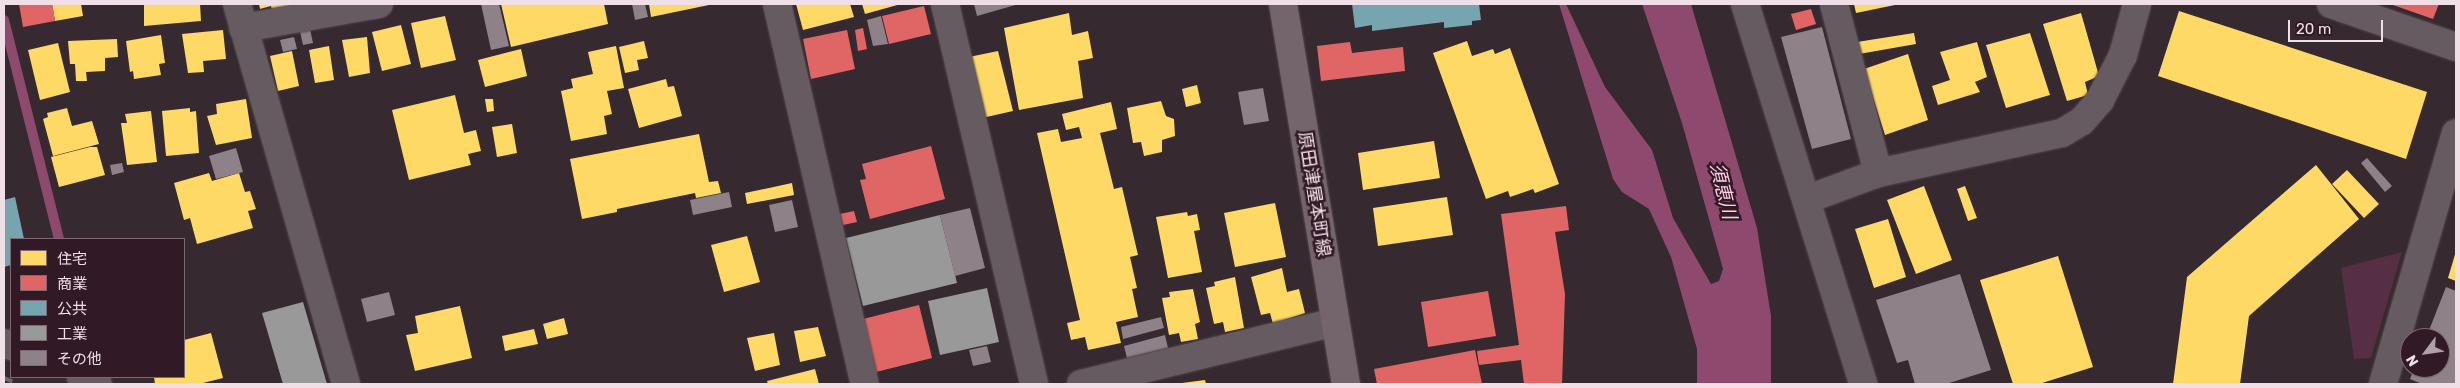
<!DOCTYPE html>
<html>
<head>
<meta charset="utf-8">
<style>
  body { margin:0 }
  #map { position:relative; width:2460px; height:388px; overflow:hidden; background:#362930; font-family:Rubik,"Noto Sans JP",sans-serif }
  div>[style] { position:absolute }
  .green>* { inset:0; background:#562f44 }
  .water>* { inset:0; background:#8e496f }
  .homes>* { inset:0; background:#ffd966 }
  .shops>* { inset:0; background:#e06666 }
  .public>* { inset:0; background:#76a5af }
  .industry>* { inset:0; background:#999 }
  .stream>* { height:10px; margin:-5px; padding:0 5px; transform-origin:5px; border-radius:5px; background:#8e496f }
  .building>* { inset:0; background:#8e8288 }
  .roads { filter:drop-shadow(0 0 1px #53474d) drop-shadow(0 0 1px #53474d) }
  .street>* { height:28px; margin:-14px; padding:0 14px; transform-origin:14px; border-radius:14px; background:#665b60 }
  .secondary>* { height:28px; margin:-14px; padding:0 14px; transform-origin:14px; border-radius:14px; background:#74656c }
  .rail>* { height:4px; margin-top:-2px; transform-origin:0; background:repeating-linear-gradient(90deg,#70656b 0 9px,transparent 0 18px) }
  span { translate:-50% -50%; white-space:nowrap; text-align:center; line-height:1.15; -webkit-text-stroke:5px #321926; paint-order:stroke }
  .street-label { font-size:18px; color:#f0dfe7 }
  .water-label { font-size:19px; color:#fccfe5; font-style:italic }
  .frame { position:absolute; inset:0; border:5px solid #f0dfe7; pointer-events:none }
  .legend { position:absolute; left:10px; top:238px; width:175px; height:140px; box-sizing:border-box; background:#321926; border:1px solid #7e6873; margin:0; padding:6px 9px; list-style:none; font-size:15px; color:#f0dfe7 }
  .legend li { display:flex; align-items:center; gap:10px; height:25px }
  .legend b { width:25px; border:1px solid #7e6873 }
  .north { position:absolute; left:2400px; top:328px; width:50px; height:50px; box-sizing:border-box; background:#321926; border:1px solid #7e6873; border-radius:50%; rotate:239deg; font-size:14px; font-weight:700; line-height:20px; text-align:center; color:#f0dfe7 }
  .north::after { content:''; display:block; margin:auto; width:18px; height:22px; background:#af9fa7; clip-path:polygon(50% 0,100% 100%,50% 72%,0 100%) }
  .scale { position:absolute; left:2288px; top:20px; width:95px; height:22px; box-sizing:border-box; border:2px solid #f0dfe7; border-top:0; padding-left:6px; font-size:15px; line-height:18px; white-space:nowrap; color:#f0dfe7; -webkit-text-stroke:4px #321926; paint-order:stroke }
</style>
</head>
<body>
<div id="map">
  <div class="green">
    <div style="clip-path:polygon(2402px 252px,2371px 358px,2354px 359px,2341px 268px)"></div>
  </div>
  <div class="water">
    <div style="clip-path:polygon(1559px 4px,1566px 4px,1605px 87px,1652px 150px,1673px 218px,1711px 284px,1719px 281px,1723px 269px,1682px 123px,1642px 4px,1691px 4px,1757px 228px,1771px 316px,1771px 384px,1697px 384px,1697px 349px,1671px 257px,1649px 209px,1622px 192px,1613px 179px)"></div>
  </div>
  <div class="homes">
    <div style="clip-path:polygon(52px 4px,81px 4px,83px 16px,55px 21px)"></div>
    <div style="clip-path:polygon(144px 4px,200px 4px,201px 21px,144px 26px)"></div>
    <div style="clip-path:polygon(259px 4px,298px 4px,298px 5px,273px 15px,271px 6px,260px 9px)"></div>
    <div style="clip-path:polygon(501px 4px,604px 4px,608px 24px,511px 47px)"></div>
    <div style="clip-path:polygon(649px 4px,709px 4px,709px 5px,651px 17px)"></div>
    <div style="clip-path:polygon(796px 4px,850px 4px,854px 17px,803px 30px)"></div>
    <div style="clip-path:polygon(862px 4px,901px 4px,865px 14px)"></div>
    <div style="clip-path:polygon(1854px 4px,1895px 4px,1895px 5px,1856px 13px)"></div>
    <div style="clip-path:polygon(2179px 11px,2427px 92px,2406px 159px,2158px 76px)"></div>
    <div style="clip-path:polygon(1069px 13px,1072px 35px,1088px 31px,1093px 58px,1078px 61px,1083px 98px,1019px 110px,1004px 28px)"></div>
    <div style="clip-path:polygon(2081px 13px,2099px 76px,2085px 82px,2088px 95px,2067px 101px,2043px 24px)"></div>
    <div style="clip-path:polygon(445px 16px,456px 60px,421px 68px,411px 23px)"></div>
    <div style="clip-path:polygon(401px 25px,411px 64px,382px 71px,372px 32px)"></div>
    <div style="clip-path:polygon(223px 30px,226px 59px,203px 61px,204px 72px,188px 73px,182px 34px)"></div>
    <div style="clip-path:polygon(1914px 33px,1916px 44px,1859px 54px,1857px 42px)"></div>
    <div style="clip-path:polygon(2030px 33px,2050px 95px,2006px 108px,1986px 45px)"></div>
    <div style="clip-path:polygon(161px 35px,165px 63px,159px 64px,161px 75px,134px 79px,133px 71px,130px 72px,126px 41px)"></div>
    <div style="clip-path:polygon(367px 37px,370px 73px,349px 77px,342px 40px)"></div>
    <div style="clip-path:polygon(117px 39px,118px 57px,105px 58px,105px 71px,86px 72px,87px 81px,76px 81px,75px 64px,70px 64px,68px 41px)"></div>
    <div style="clip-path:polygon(644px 41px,648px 58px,637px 60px,639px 70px,625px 73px,619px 47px)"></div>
    <div style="clip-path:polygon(1467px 41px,1472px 56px,1493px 49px,1495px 54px,1510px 48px,1559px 184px,1535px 193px,1533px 189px,1510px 197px,1508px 191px,1486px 199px,1433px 53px)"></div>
    <div style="clip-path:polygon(1977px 42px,1987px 77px,1975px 82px,1980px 92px,1938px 105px,1932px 86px,1950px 80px,1940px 52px)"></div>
    <div style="clip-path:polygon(58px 43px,70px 92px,40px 100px,28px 50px)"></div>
    <div style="clip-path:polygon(329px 46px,334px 80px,315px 83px,309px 50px)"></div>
    <div style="clip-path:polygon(616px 46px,624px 88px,607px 91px,612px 114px,604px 116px,607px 134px,571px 141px,561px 91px,573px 88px,571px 79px,593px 74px,588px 52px)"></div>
    <div style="clip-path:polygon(521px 49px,527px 76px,485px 87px,478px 60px)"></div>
    <div style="clip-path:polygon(292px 51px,299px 86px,278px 91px,270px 56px)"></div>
    <div style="clip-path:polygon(998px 51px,1013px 111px,982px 118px,969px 57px)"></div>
    <div style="clip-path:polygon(1908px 54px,1928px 120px,1885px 135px,1864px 69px)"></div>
    <div style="clip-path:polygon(666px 79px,668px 87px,674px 86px,682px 116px,639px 128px,628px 89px)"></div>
    <div style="clip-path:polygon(1197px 85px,1201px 103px,1186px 107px,1182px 89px)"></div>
    <div style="clip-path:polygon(455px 95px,464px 133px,476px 130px,481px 151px,468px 154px,471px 165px,409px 180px,392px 110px)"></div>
    <div style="clip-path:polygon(246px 99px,252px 138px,216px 145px,207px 116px,217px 114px,216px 104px)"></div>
    <div style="clip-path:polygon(485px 99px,493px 99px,494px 111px,487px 112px)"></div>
    <div style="clip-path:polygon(1161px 101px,1166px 116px,1174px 119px,1175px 136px,1162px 140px,1162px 152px,1144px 156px,1141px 142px,1133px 143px,1127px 108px)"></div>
    <div style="clip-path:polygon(1111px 102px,1117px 129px,1100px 133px,1114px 189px,1122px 187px,1138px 255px,1130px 257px,1137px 288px,1132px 289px,1138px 317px,1116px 322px,1121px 343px,1088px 350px,1085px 337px,1071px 340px,1067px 323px,1080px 320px,1037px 133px,1058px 129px,1061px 142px,1082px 138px,1079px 127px,1066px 130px,1062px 114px)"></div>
    <div style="clip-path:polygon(67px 108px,72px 126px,92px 121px,99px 144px,53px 156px,43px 119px,48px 117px,47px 113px)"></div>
    <div style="clip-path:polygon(190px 108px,190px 112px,196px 111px,199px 153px,166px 156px,162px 111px)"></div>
    <div style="clip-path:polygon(151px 111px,157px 162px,127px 165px,121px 123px,127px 123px,125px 114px)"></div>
    <div style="clip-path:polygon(512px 124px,517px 153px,497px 157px,492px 127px)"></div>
    <div style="clip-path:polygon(699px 134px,709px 182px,718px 181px,721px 193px,696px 198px,695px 193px,617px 209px,617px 212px,582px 219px,570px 159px)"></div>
    <div style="clip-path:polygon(1434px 141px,1440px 178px,1363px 190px,1358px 153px)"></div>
    <div style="clip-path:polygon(90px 147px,97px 147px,105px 175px,59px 187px,51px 157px)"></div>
    <div style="clip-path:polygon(2316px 165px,2359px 219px,2249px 316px,2240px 384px,2173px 384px,2187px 277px)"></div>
    <div style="clip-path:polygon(2347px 170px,2379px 204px,2364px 218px,2332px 184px)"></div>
    <div style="clip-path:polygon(209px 173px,212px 181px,239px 173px,245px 192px,250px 191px,256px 209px,248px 211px,253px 228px,197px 244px,190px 218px,184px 220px,174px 183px)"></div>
    <div style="clip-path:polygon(792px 183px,794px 195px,747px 204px,745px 193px)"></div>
    <div style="clip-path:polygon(1924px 186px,1952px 260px,1916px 274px,1887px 200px)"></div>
    <div style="clip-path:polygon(1965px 186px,1977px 218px,1968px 221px,1957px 189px)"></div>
    <div style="clip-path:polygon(1447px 197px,1453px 235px,1378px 246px,1373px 208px)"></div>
    <div style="clip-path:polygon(1275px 203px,1286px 257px,1235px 267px,1224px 213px)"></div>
    <div style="clip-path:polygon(1187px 212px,1188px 216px,1197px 214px,1200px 230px,1194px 231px,1202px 272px,1168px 278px,1156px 217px)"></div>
    <div style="clip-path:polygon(1888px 219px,1906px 277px,1874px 288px,1855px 229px)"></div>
    <div style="clip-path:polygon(747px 236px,760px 282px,724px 292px,711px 245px)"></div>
    <div style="clip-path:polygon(2456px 251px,2456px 281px,2448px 278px)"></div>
    <div style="clip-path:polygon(2058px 256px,2093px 367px,2039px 384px,2013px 384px,1980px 280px)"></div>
    <div style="clip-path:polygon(1282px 268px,1287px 292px,1299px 289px,1305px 313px,1273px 324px,1270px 313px,1261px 315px,1251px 277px)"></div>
    <div style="clip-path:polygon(1235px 277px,1244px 328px,1225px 332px,1223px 322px,1214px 324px,1206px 288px,1215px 286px,1214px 282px)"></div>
    <div style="clip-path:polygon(1193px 289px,1200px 322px,1195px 324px,1198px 339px,1181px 342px,1179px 333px,1169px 335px,1162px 298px,1170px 297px,1169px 292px)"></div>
    <div style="clip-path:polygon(460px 306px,472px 358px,415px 371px,406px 335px,418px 333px,415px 316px)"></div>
    <div style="clip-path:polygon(564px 318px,568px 334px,547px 339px,543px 324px)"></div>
    <div style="clip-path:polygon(818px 327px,826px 356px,800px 362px,794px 331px)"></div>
    <div style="clip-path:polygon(534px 329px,538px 344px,505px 351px,502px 336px)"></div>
    <div style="clip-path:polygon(211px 333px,223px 378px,199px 384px,155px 384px,154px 377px,184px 377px,184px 340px)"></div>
    <div style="clip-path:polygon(774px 333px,780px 365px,755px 371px,747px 338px)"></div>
    <div style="clip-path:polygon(815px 369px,819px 384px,768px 384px,767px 381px)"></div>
    <div style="clip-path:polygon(1205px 380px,1206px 384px,1182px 384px,1182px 383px)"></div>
  </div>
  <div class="shops">
    <div style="clip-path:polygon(19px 4px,52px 4px,55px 21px,23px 27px)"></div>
    <div style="clip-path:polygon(2390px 4px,2439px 4px,2433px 19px)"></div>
    <div style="clip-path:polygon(924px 6px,931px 34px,889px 44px,882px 16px)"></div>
    <div style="clip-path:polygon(1811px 9px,1816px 24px,1796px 30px,1791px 14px)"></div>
    <div style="clip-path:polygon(863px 28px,867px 49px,858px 51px,855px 30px)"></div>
    <div style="clip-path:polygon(847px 30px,855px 69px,811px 79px,803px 39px)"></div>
    <div style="clip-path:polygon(1350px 42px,1352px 53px,1403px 47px,1405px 71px,1321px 81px,1317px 46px)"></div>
    <div style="clip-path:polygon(931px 146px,945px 199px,870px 219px,860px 180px,866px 179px,862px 164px)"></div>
    <div style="clip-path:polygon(1566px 206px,1569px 230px,1555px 232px,1565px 294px,1562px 384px,1524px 384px,1521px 360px,1479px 365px,1477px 351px,1519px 345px,1501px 214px)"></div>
    <div style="clip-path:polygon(854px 211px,857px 222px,843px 225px,840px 214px)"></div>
    <div style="clip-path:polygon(1488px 291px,1496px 336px,1428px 347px,1421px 302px)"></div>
    <div style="clip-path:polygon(919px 305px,932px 358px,876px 372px,863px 319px)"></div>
    <div style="clip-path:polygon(1475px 350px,1482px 384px,1377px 384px,1374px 369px)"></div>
  </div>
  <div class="public">
    <div style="clip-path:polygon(1352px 4px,1479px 4px,1481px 20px,1472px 21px,1472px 25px,1444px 28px,1444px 22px,1372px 31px,1372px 25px,1355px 28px)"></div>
    <div style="clip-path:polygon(15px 197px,24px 239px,11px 239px,11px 265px,4px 267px,4px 200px)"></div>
  </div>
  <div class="industry">
    <div style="clip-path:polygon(940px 215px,957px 283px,863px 306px,846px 238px)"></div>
    <div style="clip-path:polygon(987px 288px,999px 342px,940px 355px,928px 301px)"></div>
    <div style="clip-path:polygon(303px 302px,327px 384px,283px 384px,262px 313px)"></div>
  </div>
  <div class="stream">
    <div style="left:4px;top:20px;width:226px;rotate:75.9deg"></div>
  </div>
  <div class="building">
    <div style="clip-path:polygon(481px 4px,499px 4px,509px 46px,491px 50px)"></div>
    <div style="clip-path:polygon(632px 4px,645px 4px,648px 17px,635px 20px)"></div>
    <div style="clip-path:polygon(974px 4px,1019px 4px,977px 16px)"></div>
    <div style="clip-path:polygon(881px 16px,888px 44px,873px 46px,867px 20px)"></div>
    <div style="clip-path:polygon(1822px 27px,1851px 139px,1812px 149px,1781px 37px)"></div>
    <div style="clip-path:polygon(310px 29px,313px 43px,303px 45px,300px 31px)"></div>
    <div style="clip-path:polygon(294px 37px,297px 49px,283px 52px,280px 40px)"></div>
    <div style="clip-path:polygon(1263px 88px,1269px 121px,1244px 125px,1238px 92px)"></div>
    <div style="clip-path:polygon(236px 148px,243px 172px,216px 179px,209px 156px)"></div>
    <div style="clip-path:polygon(2367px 158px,2392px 186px,2385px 192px,2361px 163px)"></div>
    <div style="clip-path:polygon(122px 163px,124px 172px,112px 175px,110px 165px)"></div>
    <div style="clip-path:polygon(729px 192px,732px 207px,693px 215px,690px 200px)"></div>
    <div style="clip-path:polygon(792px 200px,798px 227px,775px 232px,769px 205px)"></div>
    <div style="clip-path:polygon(970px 208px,985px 268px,955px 276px,940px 215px)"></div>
    <div style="clip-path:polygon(1960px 274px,1991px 370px,1946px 384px,1915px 384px,1908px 360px,1897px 363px,1876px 300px)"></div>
    <div style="clip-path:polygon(2446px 287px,2456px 291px,2456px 384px,2422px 384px,2410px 379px,2414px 368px,2440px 368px,2440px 338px,2426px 338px)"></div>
    <div style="clip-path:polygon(389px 292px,395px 315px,367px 322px,361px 299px)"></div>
    <div style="clip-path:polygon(1161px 317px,1164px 328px,1123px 339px,1121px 327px)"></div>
    <div style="clip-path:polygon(1165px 335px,1168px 348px,1127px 358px,1124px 346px)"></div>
    <div style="clip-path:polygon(987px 346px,991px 362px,973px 366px,969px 350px)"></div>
  </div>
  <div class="roads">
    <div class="street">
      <div style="left:237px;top:4px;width:395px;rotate:74deg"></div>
      <div style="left:777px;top:4px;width:390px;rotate:77deg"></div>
      <div style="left:945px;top:4px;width:390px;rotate:76.8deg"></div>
      <div style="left:1745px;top:4px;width:398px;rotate:72.7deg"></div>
      <div style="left:1834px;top:4px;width:175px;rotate:75.4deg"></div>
      <div style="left:2331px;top:4px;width:132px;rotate:19deg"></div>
      <div style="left:243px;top:28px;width:138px;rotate:-10deg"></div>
      <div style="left:1808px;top:199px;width:75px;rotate:-20.4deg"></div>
      <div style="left:1878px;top:173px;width:188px;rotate:-12.3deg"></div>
      <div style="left:2062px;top:133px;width:23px;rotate:-31deg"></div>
      <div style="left:2082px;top:121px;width:28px;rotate:-49deg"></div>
      <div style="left:2100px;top:100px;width:51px;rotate:-62.9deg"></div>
      <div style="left:2123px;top:55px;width:53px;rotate:-74.6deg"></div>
      <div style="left:4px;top:343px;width:8px;rotate:23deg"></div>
      <div style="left:81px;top:377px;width:18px;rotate:22deg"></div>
      <div style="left:1081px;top:384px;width:261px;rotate:-13.7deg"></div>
      <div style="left:2383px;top:384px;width:261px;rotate:-73.8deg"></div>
    </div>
    <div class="secondary">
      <div style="left:1283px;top:4px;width:385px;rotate:80.6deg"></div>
    </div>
  </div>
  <div class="rail">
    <div style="left:4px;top:378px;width:15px;rotate:23deg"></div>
  </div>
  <div class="street-label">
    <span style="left:1314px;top:194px;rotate:81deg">原田津屋本町線</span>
  </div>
  <div class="water-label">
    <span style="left:1723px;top:191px;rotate:76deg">須恵川</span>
  </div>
  <div class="frame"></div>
  <ul class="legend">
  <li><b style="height:14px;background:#ffd966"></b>住宅</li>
  <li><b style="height:14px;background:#e06666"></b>商業</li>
  <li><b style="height:14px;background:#76a5af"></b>公共</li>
  <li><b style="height:14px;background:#999"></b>工業</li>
  <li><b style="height:14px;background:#8e8288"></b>その他</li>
  </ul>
  <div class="north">N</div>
  <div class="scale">20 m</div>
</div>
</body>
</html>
